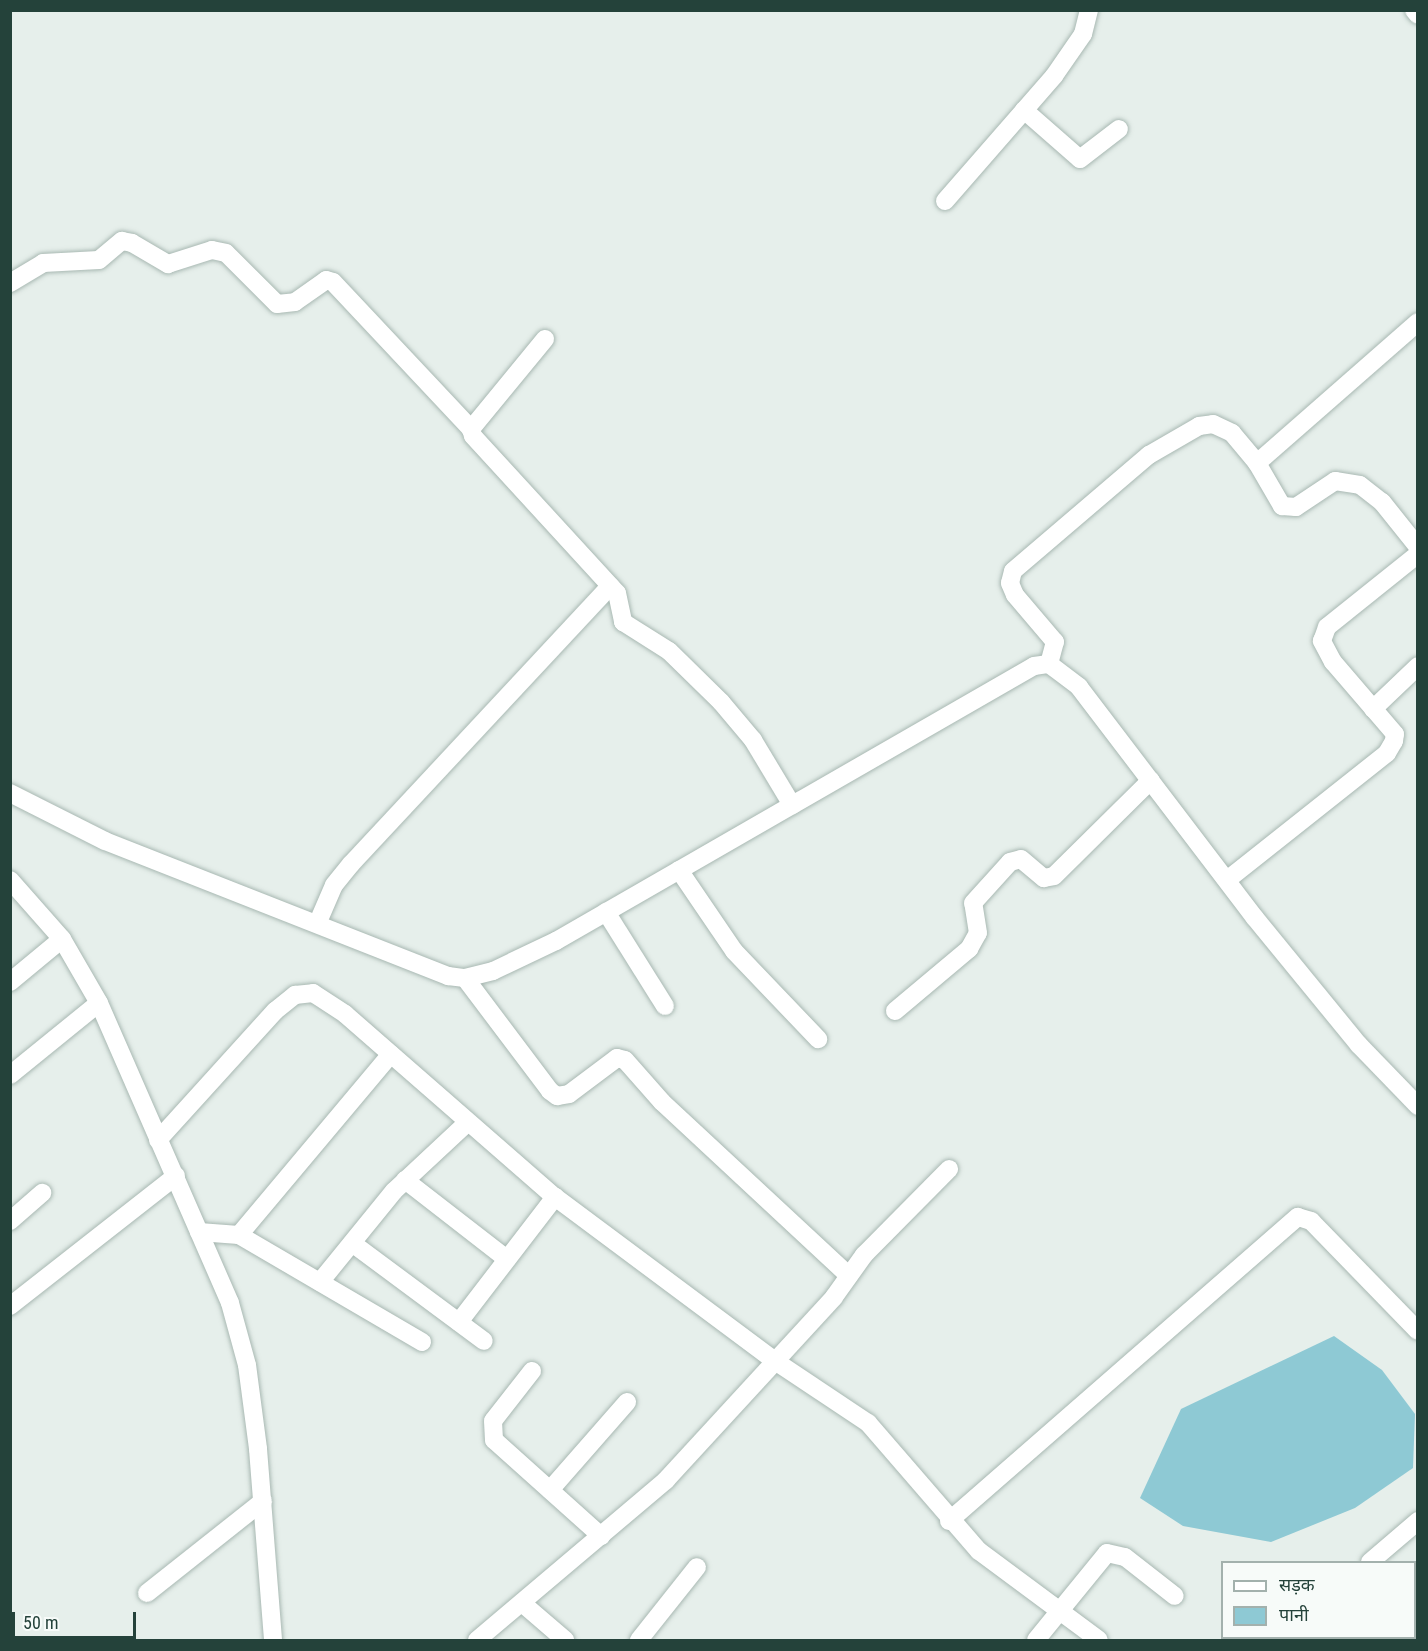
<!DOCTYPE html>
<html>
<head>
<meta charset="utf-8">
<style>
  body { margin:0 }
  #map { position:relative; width:1428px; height:1651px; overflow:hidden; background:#e6efeb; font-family:"Roboto Condensed","Noto Sans Devanagari",sans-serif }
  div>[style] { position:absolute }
  .water>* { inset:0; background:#8ec9d4 }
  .roads { filter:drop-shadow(0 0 2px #a8b8b2) drop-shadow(0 0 2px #a8b8b2) }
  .minor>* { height:18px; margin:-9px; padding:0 9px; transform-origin:9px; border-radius:9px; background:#fff }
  span { translate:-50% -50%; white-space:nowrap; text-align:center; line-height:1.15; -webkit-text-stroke:5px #f7fbf9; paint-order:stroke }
  .frame { position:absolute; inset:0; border:12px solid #24423a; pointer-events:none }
  .legend { position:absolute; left:1221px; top:1561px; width:195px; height:78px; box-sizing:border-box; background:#f7fbf9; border:2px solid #a3b1ad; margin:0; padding:8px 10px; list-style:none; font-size:18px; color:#24423a }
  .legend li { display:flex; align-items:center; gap:12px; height:30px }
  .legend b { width:30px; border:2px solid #a3b1ad }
  .scale { position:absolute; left:12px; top:1612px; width:124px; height:27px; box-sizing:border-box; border:3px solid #24423a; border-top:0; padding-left:8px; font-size:18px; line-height:21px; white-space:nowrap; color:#24423a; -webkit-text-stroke:4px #f7fbf9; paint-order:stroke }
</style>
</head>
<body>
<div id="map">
  <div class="water">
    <div style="clip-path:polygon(1334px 1336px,1382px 1370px,1415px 1414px,1413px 1468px,1355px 1508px,1271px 1542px,1183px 1526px,1140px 1498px,1181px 1409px)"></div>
  </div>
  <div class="roads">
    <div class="minor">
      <div style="left:1414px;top:10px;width:6px;rotate:51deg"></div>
      <div style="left:1024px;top:110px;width:74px;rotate:41.2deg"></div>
      <div style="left:1080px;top:159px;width:49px;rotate:-37.6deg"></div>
      <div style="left:945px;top:201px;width:166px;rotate:-48.9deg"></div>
      <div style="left:1054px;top:76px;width:51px;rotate:-55.4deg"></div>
      <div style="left:1083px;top:34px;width:25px;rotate:-76deg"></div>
      <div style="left:10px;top:283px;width:39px;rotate:-31deg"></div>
      <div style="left:43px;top:263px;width:56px;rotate:-3.1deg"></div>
      <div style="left:99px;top:260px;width:30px;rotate:-40deg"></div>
      <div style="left:122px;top:241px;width:10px;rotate:11deg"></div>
      <div style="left:132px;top:243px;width:42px;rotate:30.3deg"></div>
      <div style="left:168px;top:264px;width:46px;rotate:-17.7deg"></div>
      <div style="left:212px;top:250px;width:14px;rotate:12deg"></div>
      <div style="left:226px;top:253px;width:72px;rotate:45deg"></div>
      <div style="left:277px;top:304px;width:18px;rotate:-6deg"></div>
      <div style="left:295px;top:302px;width:38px;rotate:-35deg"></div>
      <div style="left:326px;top:280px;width:7px;rotate:16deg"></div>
      <div style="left:333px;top:282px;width:202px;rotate:46.8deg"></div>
      <div style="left:545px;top:339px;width:117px;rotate:129.4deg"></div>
      <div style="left:471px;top:429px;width:7px;rotate:74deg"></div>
      <div style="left:473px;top:436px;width:213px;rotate:47.5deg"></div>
      <div style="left:617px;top:593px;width:30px;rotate:78deg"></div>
      <div style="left:623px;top:622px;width:54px;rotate:32.2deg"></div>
      <div style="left:669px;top:651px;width:73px;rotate:44.4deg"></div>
      <div style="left:721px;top:702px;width:50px;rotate:49.9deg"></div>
      <div style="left:753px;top:740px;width:76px;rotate:59deg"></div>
      <div style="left:1257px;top:463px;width:214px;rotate:-41.2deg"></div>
      <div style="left:1049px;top:664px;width:23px;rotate:-75deg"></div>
      <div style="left:1055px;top:642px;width:62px;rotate:-130.4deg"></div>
      <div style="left:1015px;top:595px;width:13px;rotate:-113deg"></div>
      <div style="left:1010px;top:583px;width:12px;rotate:-76deg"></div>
      <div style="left:1013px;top:571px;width:179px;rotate:-40.5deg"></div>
      <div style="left:1149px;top:455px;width:58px;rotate:-30.1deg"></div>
      <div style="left:1199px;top:426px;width:14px;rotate:-8deg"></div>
      <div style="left:1213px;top:424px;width:21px;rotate:25deg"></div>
      <div style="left:1232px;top:433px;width:39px;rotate:50deg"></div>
      <div style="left:1257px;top:463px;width:50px;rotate:59.8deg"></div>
      <div style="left:1282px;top:506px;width:14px;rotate:4deg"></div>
      <div style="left:1296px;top:507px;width:47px;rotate:-33.7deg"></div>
      <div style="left:1335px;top:481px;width:25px;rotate:9deg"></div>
      <div style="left:1360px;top:485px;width:28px;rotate:38deg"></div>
      <div style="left:1382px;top:502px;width:58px;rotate:51.3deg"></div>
      <div style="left:1373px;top:709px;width:62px;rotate:-43.7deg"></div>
      <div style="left:10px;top:793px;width:106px;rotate:26.8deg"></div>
      <div style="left:105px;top:841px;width:369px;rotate:21.5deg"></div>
      <div style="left:448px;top:976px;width:17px;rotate:7deg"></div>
      <div style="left:465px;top:978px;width:29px;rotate:-14deg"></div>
      <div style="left:493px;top:971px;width:70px;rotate:-25.5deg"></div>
      <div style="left:556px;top:941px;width:551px;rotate:-29.91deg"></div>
      <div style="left:1034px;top:666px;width:15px;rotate:-8deg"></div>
      <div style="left:1049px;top:664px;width:38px;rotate:37deg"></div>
      <div style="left:1079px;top:687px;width:290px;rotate:52.7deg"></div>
      <div style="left:1255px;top:918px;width:164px;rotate:50.7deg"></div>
      <div style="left:1359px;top:1045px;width:85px;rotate:46deg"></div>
      <div style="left:679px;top:870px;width:98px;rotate:55.8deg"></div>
      <div style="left:734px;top:951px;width:122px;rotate:46.3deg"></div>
      <div style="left:10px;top:880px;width:79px;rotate:48.6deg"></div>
      <div style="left:62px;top:939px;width:74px;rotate:60deg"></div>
      <div style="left:99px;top:1003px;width:327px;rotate:66.4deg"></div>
      <div style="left:230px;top:1303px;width:64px;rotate:74.7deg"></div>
      <div style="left:247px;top:1365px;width:85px;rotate:82.5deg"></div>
      <div style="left:258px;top:1449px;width:192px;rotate:85.5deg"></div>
      <div style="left:1227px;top:880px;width:204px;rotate:-38.4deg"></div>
      <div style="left:1387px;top:753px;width:14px;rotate:-60deg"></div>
      <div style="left:1394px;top:741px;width:7px;rotate:-82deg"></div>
      <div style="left:1395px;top:734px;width:95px;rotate:-130.7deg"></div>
      <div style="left:1333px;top:662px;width:24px;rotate:-118deg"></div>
      <div style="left:1322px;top:641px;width:15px;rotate:-70deg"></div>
      <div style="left:1327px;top:627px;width:117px;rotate:-38.7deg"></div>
      <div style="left:606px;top:912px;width:111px;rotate:57.9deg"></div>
      <div style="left:318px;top:922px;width:40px;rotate:-66.6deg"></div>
      <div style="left:334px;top:885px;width:27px;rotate:-51deg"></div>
      <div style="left:351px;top:864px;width:380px;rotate:-47deg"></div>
      <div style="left:465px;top:978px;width:141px;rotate:53deg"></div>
      <div style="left:550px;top:1091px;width:9px;rotate:36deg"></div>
      <div style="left:557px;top:1096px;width:12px;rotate:-9deg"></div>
      <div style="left:569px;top:1094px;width:60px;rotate:-36.9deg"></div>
      <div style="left:617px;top:1058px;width:8px;rotate:14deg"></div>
      <div style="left:625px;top:1060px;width:56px;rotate:48.6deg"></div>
      <div style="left:662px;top:1102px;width:255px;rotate:42.9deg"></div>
      <div style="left:10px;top:982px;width:67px;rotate:-39.6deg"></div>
      <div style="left:895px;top:1011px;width:97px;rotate:-40deg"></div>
      <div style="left:969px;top:949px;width:18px;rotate:-61deg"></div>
      <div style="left:978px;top:933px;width:30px;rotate:-99deg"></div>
      <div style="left:973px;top:903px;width:55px;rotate:-47.9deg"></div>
      <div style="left:1010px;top:862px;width:11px;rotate:-15deg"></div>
      <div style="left:1021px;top:859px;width:30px;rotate:40deg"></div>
      <div style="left:1044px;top:878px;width:10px;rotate:-11deg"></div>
      <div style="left:1054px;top:876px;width:136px;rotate:-44.7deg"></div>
      <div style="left:10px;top:1075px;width:114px;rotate:-39deg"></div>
      <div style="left:158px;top:1140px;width:174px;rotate:-47.8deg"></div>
      <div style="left:275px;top:1011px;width:26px;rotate:-39deg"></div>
      <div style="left:295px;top:995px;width:18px;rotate:-6deg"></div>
      <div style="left:313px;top:993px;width:38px;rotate:33deg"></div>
      <div style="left:345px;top:1014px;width:279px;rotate:41.1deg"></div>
      <div style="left:555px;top:1197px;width:274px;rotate:36.7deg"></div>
      <div style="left:775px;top:1361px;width:112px;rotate:33.7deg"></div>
      <div style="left:868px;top:1423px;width:169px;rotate:49.1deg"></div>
      <div style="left:979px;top:1551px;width:149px;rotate:36.6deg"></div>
      <div style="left:405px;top:1180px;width:129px;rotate:37.8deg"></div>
      <div style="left:10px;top:1221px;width:43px;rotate:-41.2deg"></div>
      <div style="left:199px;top:1232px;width:40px;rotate:4.3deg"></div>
      <div style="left:239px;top:1235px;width:212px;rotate:30.3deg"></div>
      <div style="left:239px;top:1235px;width:236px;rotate:-50deg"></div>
      <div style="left:352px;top:1243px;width:164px;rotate:36.6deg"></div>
      <div style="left:320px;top:1282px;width:117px;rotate:-50.9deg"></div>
      <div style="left:394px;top:1191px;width:101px;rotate:-43deg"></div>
      <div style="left:10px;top:1306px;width:211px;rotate:-38.1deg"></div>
      <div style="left:459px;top:1322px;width:158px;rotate:-52.5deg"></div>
      <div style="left:532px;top:1371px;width:63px;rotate:128deg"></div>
      <div style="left:493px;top:1421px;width:19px;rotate:87deg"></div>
      <div style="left:494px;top:1440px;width:144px;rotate:41.9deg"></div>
      <div style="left:550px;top:1490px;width:117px;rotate:-48.8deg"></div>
      <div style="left:949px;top:1521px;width:463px;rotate:-41.1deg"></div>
      <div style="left:1298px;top:1217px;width:14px;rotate:17deg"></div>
      <div style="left:1311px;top:1221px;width:153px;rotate:45.8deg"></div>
      <div style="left:1370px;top:1562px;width:63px;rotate:-40.5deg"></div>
      <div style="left:147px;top:1593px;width:148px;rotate:-38.4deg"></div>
      <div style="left:522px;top:1603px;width:57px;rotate:40.7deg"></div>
      <div style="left:1337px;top:1638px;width:4px;rotate:34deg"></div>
      <div style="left:477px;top:1640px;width:248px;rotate:-40.2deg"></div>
      <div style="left:666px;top:1480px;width:248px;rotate:-47.4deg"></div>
      <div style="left:834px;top:1297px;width:52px;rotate:-54.5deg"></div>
      <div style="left:864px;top:1255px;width:121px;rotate:-45.3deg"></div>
      <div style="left:639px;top:1640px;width:93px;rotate:-51.5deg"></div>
      <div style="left:1036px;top:1640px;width:112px;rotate:-50.8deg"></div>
      <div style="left:1107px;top:1553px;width:18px;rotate:13deg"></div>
      <div style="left:1125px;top:1557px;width:63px;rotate:38deg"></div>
      <div style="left:1278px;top:1640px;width:4px;rotate:-34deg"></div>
    </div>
  </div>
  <div class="frame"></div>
  <ul class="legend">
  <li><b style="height:8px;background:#fff"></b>सड़क</li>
  <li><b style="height:16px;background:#8ec9d4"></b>पानी</li>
  </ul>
  <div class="scale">50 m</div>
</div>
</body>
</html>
